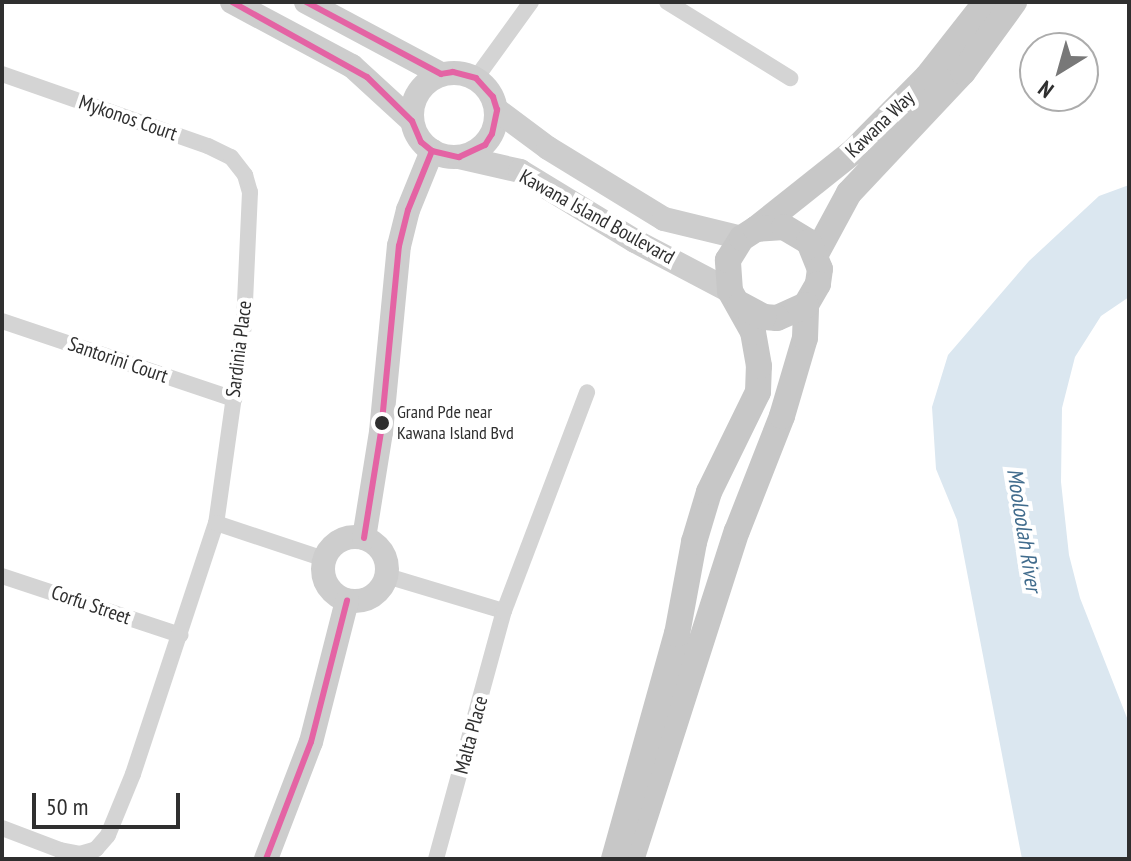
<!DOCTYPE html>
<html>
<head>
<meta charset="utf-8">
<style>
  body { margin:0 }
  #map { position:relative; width:1131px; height:861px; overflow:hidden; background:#fff; font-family:"PT Sans Narrow",sans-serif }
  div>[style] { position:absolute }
  .water>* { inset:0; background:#dbe7f0 }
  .street>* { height:16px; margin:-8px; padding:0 8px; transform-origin:8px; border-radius:8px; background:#d4d4d4 }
  .secondary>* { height:24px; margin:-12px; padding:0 12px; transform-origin:12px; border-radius:12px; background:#cdcdcd }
  .secondary>.ring { margin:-12px; padding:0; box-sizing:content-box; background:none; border:24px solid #cdcdcd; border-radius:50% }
  .primary>* { height:26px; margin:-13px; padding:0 13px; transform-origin:13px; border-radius:13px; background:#c7c7c7 }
  .bus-1>* { height:6px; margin:-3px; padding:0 3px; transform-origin:3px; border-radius:3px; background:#e463a4 }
  .dots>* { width:22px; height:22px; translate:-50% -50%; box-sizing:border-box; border:4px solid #fff; border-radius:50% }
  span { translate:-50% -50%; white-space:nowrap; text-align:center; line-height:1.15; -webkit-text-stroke:8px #fff; paint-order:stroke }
  .bus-label { font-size:18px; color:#2f2f2f }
  .left { translate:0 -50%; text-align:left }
  .street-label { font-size:20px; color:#2f2f2f }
  .water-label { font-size:22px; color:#416c8d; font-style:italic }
  .frame { position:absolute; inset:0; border:4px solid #2f2f2f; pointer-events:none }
  .north { position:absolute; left:1019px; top:32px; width:80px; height:80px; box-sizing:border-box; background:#fff; border:2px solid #acacac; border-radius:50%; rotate:217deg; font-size:22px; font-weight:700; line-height:32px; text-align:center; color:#2f2f2f }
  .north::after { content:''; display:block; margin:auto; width:28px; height:36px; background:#787878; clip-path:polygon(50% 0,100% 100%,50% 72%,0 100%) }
  .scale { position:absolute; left:32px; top:793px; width:148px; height:36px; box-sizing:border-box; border:4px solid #2f2f2f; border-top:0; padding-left:10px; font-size:24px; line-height:28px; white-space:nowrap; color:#2f2f2f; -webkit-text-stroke:6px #fff; paint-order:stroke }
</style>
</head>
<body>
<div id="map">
  <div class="water">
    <div style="clip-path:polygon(1129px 185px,1129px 297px,1101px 316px,1075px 357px,1062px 408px,1061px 482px,1069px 555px,1080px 598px,1129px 723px,1129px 859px,1022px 859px,957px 520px,936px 469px,932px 407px,948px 355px,1029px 261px,1099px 196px)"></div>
  </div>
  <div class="street">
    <div style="left:667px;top:2px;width:145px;rotate:31.7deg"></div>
    <div style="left:2px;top:74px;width:218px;rotate:19.3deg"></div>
    <div style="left:208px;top:146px;width:25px;rotate:26deg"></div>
    <div style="left:231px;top:157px;width:23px;rotate:52deg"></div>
    <div style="left:245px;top:175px;width:18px;rotate:74deg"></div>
    <div style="left:250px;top:192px;width:133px;rotate:92.6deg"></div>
    <div style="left:244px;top:325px;width:200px;rotate:98deg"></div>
    <div style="left:476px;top:78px;width:94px;rotate:-54.1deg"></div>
    <div style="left:2px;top:321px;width:245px;rotate:18.6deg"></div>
    <div style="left:2px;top:576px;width:188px;rotate:18.3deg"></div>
    <div style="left:387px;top:576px;width:122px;rotate:16.7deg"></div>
    <div style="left:2px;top:828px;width:62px;rotate:20.8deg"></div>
    <div style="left:60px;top:850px;width:20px;rotate:11deg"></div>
    <div style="left:80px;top:854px;width:17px;rotate:-17deg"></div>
    <div style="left:96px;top:849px;width:18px;rotate:-49deg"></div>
    <div style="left:108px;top:835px;width:66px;rotate:-67.7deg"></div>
    <div style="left:133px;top:774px;width:264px;rotate:-71.7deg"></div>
    <div style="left:216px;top:523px;width:114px;rotate:18.4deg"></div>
    <div style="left:436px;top:859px;width:257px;rotate:-74.7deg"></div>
    <div style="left:504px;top:611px;width:234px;rotate:-69.2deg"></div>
  </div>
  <div class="secondary">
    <div style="left:232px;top:2px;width:136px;rotate:28.1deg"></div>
    <div style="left:352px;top:66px;width:81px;rotate:42.5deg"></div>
    <div style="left:306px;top:2px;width:153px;rotate:28.1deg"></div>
    <div class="ring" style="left:412px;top:73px;width:60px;height:60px"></div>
    <div style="left:497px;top:110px;width:64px;rotate:36.7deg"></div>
    <div style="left:548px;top:148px;width:136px;rotate:31.5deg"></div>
    <div style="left:664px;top:219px;width:80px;rotate:13.7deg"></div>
    <div style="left:459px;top:157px;width:63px;rotate:12.9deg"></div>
    <div style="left:520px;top:171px;width:135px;rotate:31.3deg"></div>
    <div style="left:635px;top:241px;width:107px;rotate:27.8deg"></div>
    <div class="ring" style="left:323px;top:537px;width:40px;height:40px"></div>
    <div style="left:364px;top:538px;width:107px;rotate:-80.9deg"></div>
    <div style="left:381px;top:432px;width:187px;rotate:-84.5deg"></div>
    <div style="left:399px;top:246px;width:37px;rotate:-76deg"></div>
    <div style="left:408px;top:210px;width:64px;rotate:-67.9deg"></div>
    <div style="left:266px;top:859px;width:125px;rotate:-69deg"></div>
    <div style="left:311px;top:742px;width:146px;rotate:-75.7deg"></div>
  </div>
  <div class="primary">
    <div style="left:756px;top:229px;width:125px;rotate:-38.5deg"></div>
    <div style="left:854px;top:151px;width:104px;rotate:-45.4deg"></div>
    <div style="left:927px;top:77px;width:95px;rotate:-51.8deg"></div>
    <div style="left:816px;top:254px;width:69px;rotate:-61.6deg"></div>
    <div style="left:849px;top:193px;width:166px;rotate:-46.7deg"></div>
    <div style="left:963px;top:72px;width:87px;rotate:-53.9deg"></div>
    <div style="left:633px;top:854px;width:339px;rotate:-72.2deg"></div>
    <div style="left:737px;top:531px;width:123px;rotate:-68.6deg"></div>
    <div style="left:782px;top:416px;width:81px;rotate:-73.6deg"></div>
    <div style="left:805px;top:338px;width:33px;rotate:-88deg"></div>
    <div style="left:614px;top:859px;width:234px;rotate:-74.4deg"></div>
    <div style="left:677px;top:634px;width:94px;rotate:-79.5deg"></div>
    <div style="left:694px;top:542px;width:52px;rotate:-73.3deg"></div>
    <div style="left:709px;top:492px;width:111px;rotate:-63.9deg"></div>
    <div style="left:758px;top:392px;width:26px;rotate:-88deg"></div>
    <div style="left:759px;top:366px;width:35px;rotate:-100deg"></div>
    <div style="left:753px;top:332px;width:47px;rotate:-119.3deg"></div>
    <div style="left:730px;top:291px;width:31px;rotate:-94deg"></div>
    <div style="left:728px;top:260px;width:26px;rotate:-58deg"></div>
    <div style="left:742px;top:238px;width:17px;rotate:-33deg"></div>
    <div style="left:756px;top:229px;width:28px;rotate:-4deg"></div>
    <div style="left:784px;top:227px;width:29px;rotate:31deg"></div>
    <div style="left:809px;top:242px;width:29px;rotate:68deg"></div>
    <div style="left:820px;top:269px;width:15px;rotate:98deg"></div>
    <div style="left:818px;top:284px;width:24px;rotate:120deg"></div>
    <div style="left:806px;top:305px;width:32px;rotate:156deg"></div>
    <div style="left:777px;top:318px;width:13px;rotate:-176deg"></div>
    <div style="left:764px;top:317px;width:27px;rotate:-152deg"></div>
  </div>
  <div class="bus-1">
    <div style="left:232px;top:2px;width:154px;rotate:29.1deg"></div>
    <div style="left:367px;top:77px;width:63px;rotate:44.4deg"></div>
    <div style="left:412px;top:121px;width:23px;rotate:67deg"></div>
    <div style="left:421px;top:142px;width:14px;rotate:39deg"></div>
    <div style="left:432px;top:151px;width:28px;rotate:13deg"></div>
    <div style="left:459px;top:157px;width:29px;rotate:-25deg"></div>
    <div style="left:485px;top:145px;width:13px;rotate:-58deg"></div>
    <div style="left:492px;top:134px;width:25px;rotate:-78deg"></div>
    <div style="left:497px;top:110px;width:14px;rotate:-107deg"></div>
    <div style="left:493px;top:97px;width:25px;rotate:-132deg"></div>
    <div style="left:476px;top:78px;width:24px;rotate:-165deg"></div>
    <div style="left:453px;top:72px;width:12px;rotate:171deg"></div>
    <div style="left:441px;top:74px;width:153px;rotate:-151.9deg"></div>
    <div style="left:364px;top:538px;width:107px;rotate:-80.9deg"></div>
    <div style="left:381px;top:432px;width:187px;rotate:-84.5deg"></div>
    <div style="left:399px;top:246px;width:37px;rotate:-76deg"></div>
    <div style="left:408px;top:210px;width:64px;rotate:-67.9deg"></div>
    <div style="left:266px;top:859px;width:125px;rotate:-69deg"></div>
    <div style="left:311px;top:742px;width:146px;rotate:-75.7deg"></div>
  </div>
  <div class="dots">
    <div style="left:382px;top:423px;background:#2f2f2f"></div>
  </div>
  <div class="bus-label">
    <span class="left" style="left:397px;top:423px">Grand Pde near<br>Kawana Island Bvd</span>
  </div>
  <div class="street-label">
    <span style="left:128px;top:118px;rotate:19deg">Mykonos Court</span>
    <span style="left:880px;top:124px;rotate:-44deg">Kawana Way</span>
    <span style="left:597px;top:217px;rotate:29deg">Kawana Island Boulevard</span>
    <span style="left:239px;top:349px;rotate:-83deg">Sardinia Place</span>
    <span style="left:118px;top:360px;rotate:19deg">Santorini Court</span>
    <span style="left:91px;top:605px;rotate:19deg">Corfu Street</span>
    <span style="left:471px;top:735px;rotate:-75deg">Malta Place</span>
  </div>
  <div class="water-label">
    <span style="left:1024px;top:530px;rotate:81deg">Mooloolah River</span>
  </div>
  <div class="frame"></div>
  <div class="north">N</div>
  <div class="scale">50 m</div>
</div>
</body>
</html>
